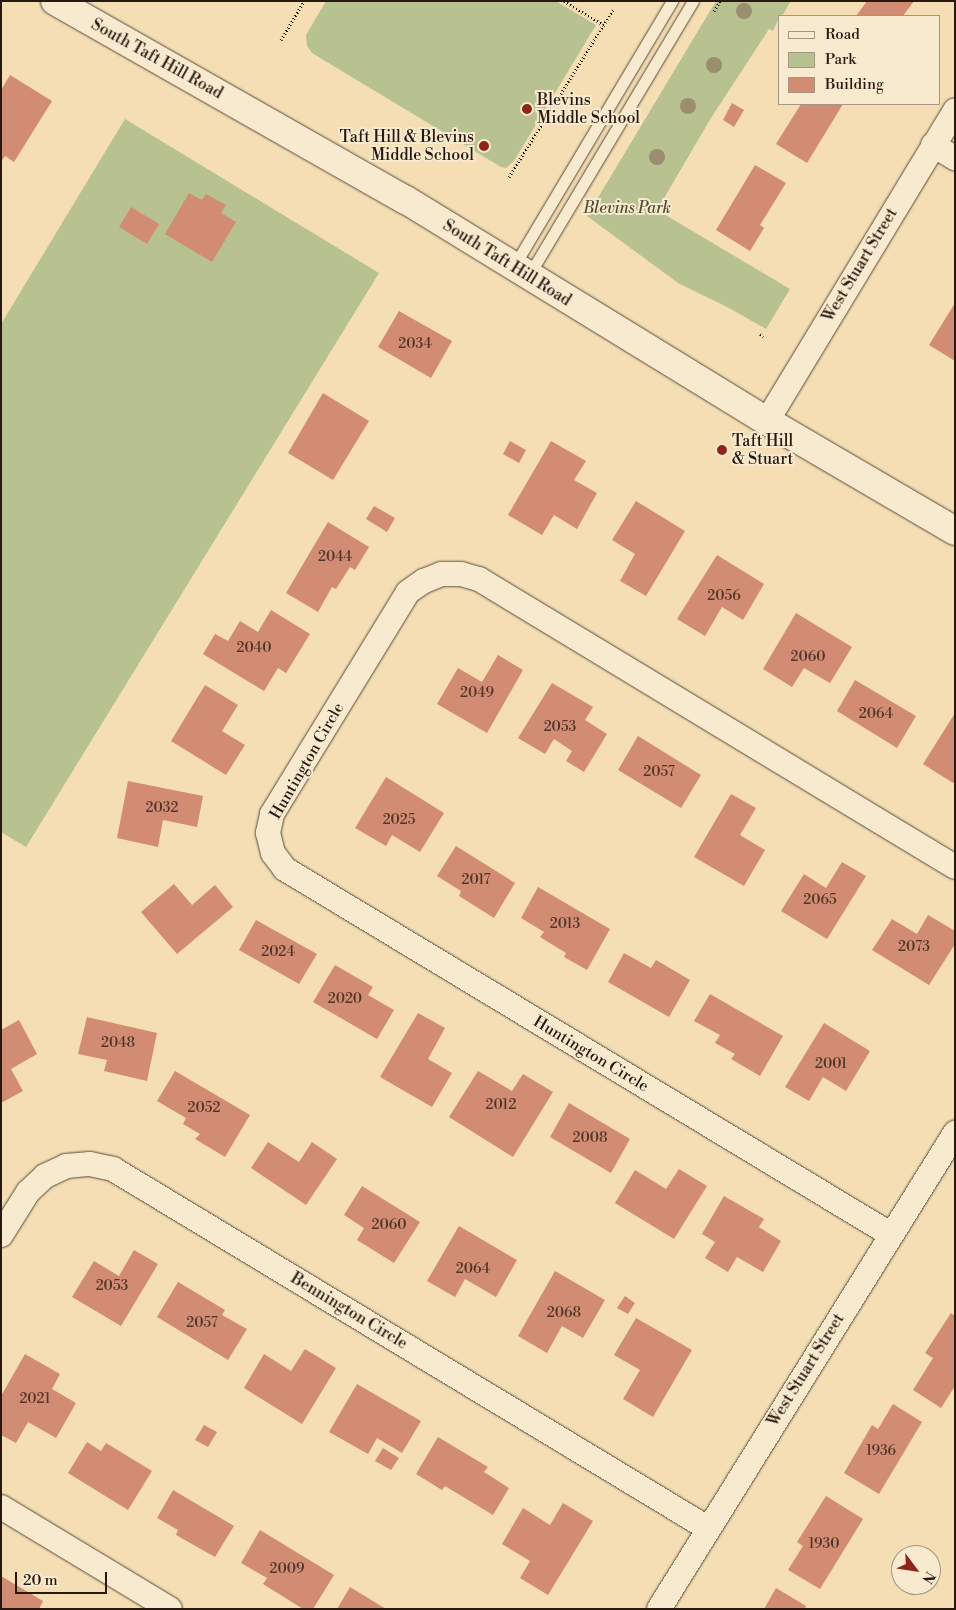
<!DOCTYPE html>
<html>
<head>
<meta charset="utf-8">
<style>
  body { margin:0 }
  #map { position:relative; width:956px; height:1610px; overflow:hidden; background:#f5deb4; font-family:"Libre Bodoni",serif }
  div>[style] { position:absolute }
  .green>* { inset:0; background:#b7c290 }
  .building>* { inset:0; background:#d18c73 }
  .path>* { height:3px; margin-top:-1.5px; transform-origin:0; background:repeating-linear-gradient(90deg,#271811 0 1px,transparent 0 3.5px) }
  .roads { filter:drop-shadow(0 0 1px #5a4a3a) drop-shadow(0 0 1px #5a4a3a) }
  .service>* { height:11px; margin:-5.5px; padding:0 5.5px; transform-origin:5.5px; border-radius:5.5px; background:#f8eace }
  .minor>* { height:24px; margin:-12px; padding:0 12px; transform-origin:12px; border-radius:12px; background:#f8eace }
  .secondary>* { height:28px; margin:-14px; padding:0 14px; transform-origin:14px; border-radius:14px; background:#f8eace }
  .trees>* { width:16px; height:16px; margin:-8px; border-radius:50%; background:#9b8d6f }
  .dots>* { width:14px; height:14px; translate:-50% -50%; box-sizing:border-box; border:2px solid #f8eace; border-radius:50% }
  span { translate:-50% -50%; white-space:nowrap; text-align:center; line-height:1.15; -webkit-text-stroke:4px #f8eace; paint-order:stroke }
  .number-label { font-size:14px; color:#52352a }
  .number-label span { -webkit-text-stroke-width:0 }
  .street-label { font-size:16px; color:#271811 }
  .poi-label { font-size:16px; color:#271811 }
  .left { translate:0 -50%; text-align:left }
  .right { translate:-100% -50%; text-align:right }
  .park-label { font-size:16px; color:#524b37; font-style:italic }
  .frame { position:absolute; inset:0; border:2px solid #271811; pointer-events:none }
  .legend { position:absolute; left:778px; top:15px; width:162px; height:90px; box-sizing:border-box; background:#f8eace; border:1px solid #a49682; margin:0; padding:6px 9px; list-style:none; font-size:15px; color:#271811 }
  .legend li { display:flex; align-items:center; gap:10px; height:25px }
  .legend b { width:25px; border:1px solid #a49682 }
  .north { position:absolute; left:891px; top:1545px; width:50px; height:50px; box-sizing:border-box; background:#f8eace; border:1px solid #a49682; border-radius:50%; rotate:121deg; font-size:14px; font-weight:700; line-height:20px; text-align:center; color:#271811 }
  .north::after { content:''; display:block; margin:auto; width:18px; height:22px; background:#8f2418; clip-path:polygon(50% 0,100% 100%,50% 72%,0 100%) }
  .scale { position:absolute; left:15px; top:1572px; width:92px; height:22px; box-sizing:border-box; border:2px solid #271811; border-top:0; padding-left:6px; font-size:15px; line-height:18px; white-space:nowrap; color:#271811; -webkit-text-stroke:4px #f8eace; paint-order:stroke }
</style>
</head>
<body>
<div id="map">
  <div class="green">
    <div style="clip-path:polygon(326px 1px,556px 1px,596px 25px,514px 161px,506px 168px,501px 167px,312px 53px,307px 46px,306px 35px)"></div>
    <div style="clip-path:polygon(716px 1px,791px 1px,782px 16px,780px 16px,773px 31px,769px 29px,711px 118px,657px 210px,790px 289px,766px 329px,729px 308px,678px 283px,587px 216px)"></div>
    <div style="clip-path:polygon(125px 119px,379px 273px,26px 847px,1px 832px,1px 324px)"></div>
  </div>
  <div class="building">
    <div style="clip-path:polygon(867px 1px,914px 1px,903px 16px,856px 16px)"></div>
    <div style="clip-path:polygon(10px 75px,52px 101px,14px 162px,5px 156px,1px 162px,1px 90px)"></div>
    <div style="clip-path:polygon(732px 103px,744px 110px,734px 127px,723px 120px)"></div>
    <div style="clip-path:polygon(801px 104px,843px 104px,807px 163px,776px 144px)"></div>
    <div style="clip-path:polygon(755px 165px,786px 183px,760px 225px,764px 228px,750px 251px,716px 230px)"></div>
    <div style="clip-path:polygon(189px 193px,202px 200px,206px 194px,226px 205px,221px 213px,236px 222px,212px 262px,165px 234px)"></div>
    <div style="clip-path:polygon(131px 207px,159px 224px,147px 244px,119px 227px)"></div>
    <div style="clip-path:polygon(955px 303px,955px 361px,929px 345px)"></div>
    <div style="clip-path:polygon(399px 311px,452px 341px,431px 378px,378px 347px)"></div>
    <div style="clip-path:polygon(323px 393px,369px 421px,333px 480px,288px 453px)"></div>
    <div style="clip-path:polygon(510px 441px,526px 450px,519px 463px,503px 454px)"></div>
    <div style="clip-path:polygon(551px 441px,586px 461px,574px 480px,597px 493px,577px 529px,554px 515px,542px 535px,508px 515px)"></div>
    <div style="clip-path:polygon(636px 501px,685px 531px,646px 596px,620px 581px,635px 554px,612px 540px)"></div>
    <div style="clip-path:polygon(374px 506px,395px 518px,387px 532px,366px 519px)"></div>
    <div style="clip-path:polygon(328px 522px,369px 547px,355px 570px,350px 567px,336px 589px,332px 587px,318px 612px,286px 593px)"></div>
    <div style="clip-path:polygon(717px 555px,764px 584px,743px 620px,722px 607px,705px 636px,677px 619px)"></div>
    <div style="clip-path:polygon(271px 610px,310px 634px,286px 673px,278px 668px,264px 691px,203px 654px,215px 634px,228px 641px,240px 621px,258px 632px)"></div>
    <div style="clip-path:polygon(796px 613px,852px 647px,830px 683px,804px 668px,792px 687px,763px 669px)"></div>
    <div style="clip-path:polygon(498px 655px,523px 670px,487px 733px,437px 704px,458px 668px,482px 682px)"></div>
    <div style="clip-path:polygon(855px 680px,916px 716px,897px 748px,837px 711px)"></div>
    <div style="clip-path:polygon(552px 683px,593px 707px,585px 720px,607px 734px,584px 772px,566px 761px,572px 751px,554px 739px,545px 754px,518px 738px)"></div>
    <div style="clip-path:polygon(205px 685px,238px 705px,222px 731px,245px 745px,226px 775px,171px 741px)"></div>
    <div style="clip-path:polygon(955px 713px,955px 780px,953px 783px,923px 764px)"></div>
    <div style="clip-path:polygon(638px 736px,701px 775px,681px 808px,618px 770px)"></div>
    <div style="clip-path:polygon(386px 777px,444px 813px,420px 852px,392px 835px,386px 846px,355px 828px)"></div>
    <div style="clip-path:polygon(128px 781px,203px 796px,197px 827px,163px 820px,158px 847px,117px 838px)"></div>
    <div style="clip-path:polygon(731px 794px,756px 808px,740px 835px,765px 850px,744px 886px,694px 857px)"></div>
    <div style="clip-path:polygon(456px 846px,515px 883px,494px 918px,459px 896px,461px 891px,437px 876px)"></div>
    <div style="clip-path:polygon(842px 862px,866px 876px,827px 939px,781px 911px,804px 874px,826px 888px)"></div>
    <div style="clip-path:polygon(174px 884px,192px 905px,215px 885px,233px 907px,177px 954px,141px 912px)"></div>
    <div style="clip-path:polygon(538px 887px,610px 929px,587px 970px,564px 957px,566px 953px,540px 937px,544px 932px,521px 918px)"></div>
    <div style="clip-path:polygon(928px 915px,955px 931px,955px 944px,929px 985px,872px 950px,892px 919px,917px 934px)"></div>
    <div style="clip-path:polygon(256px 920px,317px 954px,299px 984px,239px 950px)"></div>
    <div style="clip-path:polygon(624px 953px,651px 968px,656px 960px,690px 980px,669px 1017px,608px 982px)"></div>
    <div style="clip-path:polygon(335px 965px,373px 987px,368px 995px,394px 1010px,377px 1039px,313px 1002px)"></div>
    <div style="clip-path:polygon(710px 994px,783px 1036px,760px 1076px,731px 1059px,735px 1054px,715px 1043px,720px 1035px,694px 1021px)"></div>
    <div style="clip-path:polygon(418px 1013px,445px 1028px,428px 1059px,452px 1073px,432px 1107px,380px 1077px)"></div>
    <div style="clip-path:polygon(87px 1017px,157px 1033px,147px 1081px,104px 1071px,107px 1060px,78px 1054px)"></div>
    <div style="clip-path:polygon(19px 1020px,37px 1054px,11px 1069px,23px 1091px,1px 1103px,1px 1030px)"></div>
    <div style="clip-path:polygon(824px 1023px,870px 1051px,846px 1091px,823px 1077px,809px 1101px,785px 1087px)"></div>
    <div style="clip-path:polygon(175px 1071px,250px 1115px,225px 1157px,195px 1139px,200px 1134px,183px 1124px,186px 1118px,157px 1101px)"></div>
    <div style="clip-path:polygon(478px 1071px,512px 1091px,523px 1074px,553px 1092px,513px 1157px,449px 1117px)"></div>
    <div style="clip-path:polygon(569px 1103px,630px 1139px,611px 1173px,550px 1137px)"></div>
    <div style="clip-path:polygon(268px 1142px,299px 1162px,312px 1142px,337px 1159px,306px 1205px,251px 1168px)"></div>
    <div style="clip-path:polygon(679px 1169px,707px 1186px,674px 1239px,615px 1203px,635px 1170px,666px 1189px)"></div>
    <div style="clip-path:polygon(362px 1186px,420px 1222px,394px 1263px,357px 1240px,364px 1228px,344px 1215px)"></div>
    <div style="clip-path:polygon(724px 1196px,764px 1219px,759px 1227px,781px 1241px,763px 1272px,737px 1257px,728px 1272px,705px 1258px,715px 1242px,702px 1234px)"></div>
    <div style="clip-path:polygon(459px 1226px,517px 1260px,496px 1297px,465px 1279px,455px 1297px,427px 1281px)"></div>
    <div style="clip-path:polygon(134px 1250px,158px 1264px,121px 1326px,72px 1297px,94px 1261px,119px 1276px)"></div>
    <div style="clip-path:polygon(555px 1271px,605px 1300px,583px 1338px,562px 1326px,547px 1353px,518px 1336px)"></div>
    <div style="clip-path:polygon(178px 1282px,225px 1310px,222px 1315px,247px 1329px,228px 1360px,157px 1317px)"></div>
    <div style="clip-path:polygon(625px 1296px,635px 1303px,628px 1314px,617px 1308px)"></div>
    <div style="clip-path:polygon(951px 1313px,955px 1316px,955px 1386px,941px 1408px,913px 1390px,933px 1358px,925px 1353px)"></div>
    <div style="clip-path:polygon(636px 1318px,692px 1350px,653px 1417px,623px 1399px,640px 1370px,614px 1355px)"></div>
    <div style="clip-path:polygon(305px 1349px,336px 1368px,302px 1424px,244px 1388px,264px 1354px,291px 1371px)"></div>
    <div style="clip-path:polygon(25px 1354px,60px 1374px,52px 1389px,76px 1403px,56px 1438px,28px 1422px,16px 1443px,1px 1435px,1px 1396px)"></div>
    <div style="clip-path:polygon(357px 1384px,421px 1421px,402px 1453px,377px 1438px,368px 1454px,329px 1432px)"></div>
    <div style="clip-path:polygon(893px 1404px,922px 1422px,879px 1494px,844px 1473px,872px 1425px,878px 1429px)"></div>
    <div style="clip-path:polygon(204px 1425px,217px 1432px,208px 1447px,195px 1440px)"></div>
    <div style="clip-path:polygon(438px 1437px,488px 1467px,484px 1472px,509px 1488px,493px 1515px,445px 1486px,442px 1490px,416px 1474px)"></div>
    <div style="clip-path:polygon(87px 1442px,101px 1451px,106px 1443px,152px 1471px,128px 1510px,68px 1473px)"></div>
    <div style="clip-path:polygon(383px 1448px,399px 1458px,391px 1470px,375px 1461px)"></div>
    <div style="clip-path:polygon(173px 1490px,234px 1526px,215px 1557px,176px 1535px,178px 1530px,157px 1518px)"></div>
    <div style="clip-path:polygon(826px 1496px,863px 1519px,820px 1589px,788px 1570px,803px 1546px,797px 1542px)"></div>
    <div style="clip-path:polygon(563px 1503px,593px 1521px,548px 1595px,520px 1578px,530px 1561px,502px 1544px,523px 1508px,550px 1525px)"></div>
    <div style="clip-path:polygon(260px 1530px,334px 1575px,313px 1609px,303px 1609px,263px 1584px,267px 1578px,241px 1563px)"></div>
    <div style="clip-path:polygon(1px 1576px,43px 1601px,39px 1609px,1px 1609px)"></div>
    <div style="clip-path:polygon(350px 1587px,386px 1609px,337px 1609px)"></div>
    <div style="clip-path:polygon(776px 1588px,806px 1606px,805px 1609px,764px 1609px)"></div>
  </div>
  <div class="path">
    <div style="left:564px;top:1px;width:47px;rotate:31deg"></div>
    <div style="left:714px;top:11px;width:12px;rotate:-59deg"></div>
    <div style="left:281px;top:40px;width:45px;rotate:-59.5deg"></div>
    <div style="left:509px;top:177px;width:199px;rotate:-58.1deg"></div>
    <div style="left:760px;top:334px;width:4px;rotate:34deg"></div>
  </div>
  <div class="roads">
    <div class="service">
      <div style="left:514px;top:266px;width:309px;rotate:-59.2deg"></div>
      <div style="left:529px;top:275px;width:319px;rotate:-59.1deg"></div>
    </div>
    <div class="minor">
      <div style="left:933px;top:145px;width:26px;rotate:31deg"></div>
      <div style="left:767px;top:421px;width:363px;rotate:-58.8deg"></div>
      <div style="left:890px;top:1234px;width:707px;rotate:-148.9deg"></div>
      <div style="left:285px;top:869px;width:20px;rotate:-127deg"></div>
      <div style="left:273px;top:853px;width:21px;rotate:-104deg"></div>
      <div style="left:268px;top:833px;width:19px;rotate:-78deg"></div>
      <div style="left:272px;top:814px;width:260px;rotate:-58.5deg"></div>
      <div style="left:408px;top:592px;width:19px;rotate:-35deg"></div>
      <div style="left:424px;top:581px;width:18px;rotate:-22deg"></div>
      <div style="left:441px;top:574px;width:20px"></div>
      <div style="left:461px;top:574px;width:19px;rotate:16deg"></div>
      <div style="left:479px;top:579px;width:556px;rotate:31.18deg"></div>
      <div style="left:1px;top:1235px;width:51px;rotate:-57.9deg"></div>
      <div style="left:28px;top:1192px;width:23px;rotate:-43deg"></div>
      <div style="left:45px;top:1176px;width:23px;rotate:-25deg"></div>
      <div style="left:66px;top:1166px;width:24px;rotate:-5deg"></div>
      <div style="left:90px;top:1164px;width:24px;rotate:12deg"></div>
      <div style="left:113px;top:1169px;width:696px;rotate:31.13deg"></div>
      <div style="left:1px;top:1507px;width:197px;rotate:31.1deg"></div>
      <div style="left:659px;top:1609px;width:561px;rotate:-58.12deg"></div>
    </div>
    <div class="secondary">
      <div style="left:55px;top:1px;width:403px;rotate:29.6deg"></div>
      <div style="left:406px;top:200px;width:423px;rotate:31.5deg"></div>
      <div style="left:767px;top:421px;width:218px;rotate:30.3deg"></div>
    </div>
  </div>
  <div class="trees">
    <div style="left:744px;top:11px"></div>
    <div style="left:714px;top:65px"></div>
    <div style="left:688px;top:106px"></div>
    <div style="left:657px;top:157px"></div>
  </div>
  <div class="dots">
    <div style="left:527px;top:109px;background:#8f2418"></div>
    <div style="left:484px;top:146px;background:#8f2418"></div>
    <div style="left:722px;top:450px;background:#8f2418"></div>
  </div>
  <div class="number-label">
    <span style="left:415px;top:344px">2034</span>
    <span style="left:335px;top:557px">2044</span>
    <span style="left:724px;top:596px">2056</span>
    <span style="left:254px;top:648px">2040</span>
    <span style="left:808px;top:657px">2060</span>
    <span style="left:477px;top:693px">2049</span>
    <span style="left:876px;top:714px">2064</span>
    <span style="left:560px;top:727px">2053</span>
    <span style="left:659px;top:772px">2057</span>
    <span style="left:162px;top:808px">2032</span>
    <span style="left:399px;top:820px">2025</span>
    <span style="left:476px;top:880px">2017</span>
    <span style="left:820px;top:900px">2065</span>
    <span style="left:565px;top:924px">2013</span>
    <span style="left:914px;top:947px">2073</span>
    <span style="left:278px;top:952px">2024</span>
    <span style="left:345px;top:999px">2020</span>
    <span style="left:118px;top:1043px">2048</span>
    <span style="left:831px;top:1064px">2001</span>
    <span style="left:501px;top:1105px">2012</span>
    <span style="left:204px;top:1108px">2052</span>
    <span style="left:590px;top:1138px">2008</span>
    <span style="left:389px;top:1225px">2060</span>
    <span style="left:473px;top:1269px">2064</span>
    <span style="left:112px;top:1286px">2053</span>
    <span style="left:564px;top:1313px">2068</span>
    <span style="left:202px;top:1323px">2057</span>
    <span style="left:35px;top:1399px">2021</span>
    <span style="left:881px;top:1451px">1936</span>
    <span style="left:824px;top:1544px">1930</span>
    <span style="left:287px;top:1569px">2009</span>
  </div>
  <div class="street-label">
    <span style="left:157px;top:59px;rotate:29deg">South Taft Hill Road</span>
    <span style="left:507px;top:263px;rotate:32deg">South Taft Hill Road</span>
    <span style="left:860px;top:265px;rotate:-59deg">West Stuart Street</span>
    <span style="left:307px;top:761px;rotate:-60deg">Huntington Circle</span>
    <span style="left:591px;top:1054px;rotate:31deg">Huntington Circle</span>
    <span style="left:349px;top:1311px;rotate:31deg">Bennington Circle</span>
    <span style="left:806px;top:1370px;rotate:-58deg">West Stuart Street</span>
  </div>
  <div class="poi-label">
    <span class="left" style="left:537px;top:109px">Blevins<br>Middle School</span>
    <span class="right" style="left:474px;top:146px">Taft Hill &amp; Blevins<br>Middle School</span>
    <span class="left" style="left:732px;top:450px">Taft Hill<br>&amp; Stuart</span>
  </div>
  <div class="park-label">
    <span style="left:627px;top:208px">Blevins Park</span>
  </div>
  <div class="frame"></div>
  <ul class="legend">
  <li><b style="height:6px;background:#f8eace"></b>Road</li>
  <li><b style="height:14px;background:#b7c290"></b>Park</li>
  <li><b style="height:14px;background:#d18c73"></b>Building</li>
  </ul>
  <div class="north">N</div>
  <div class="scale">20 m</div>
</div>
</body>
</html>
